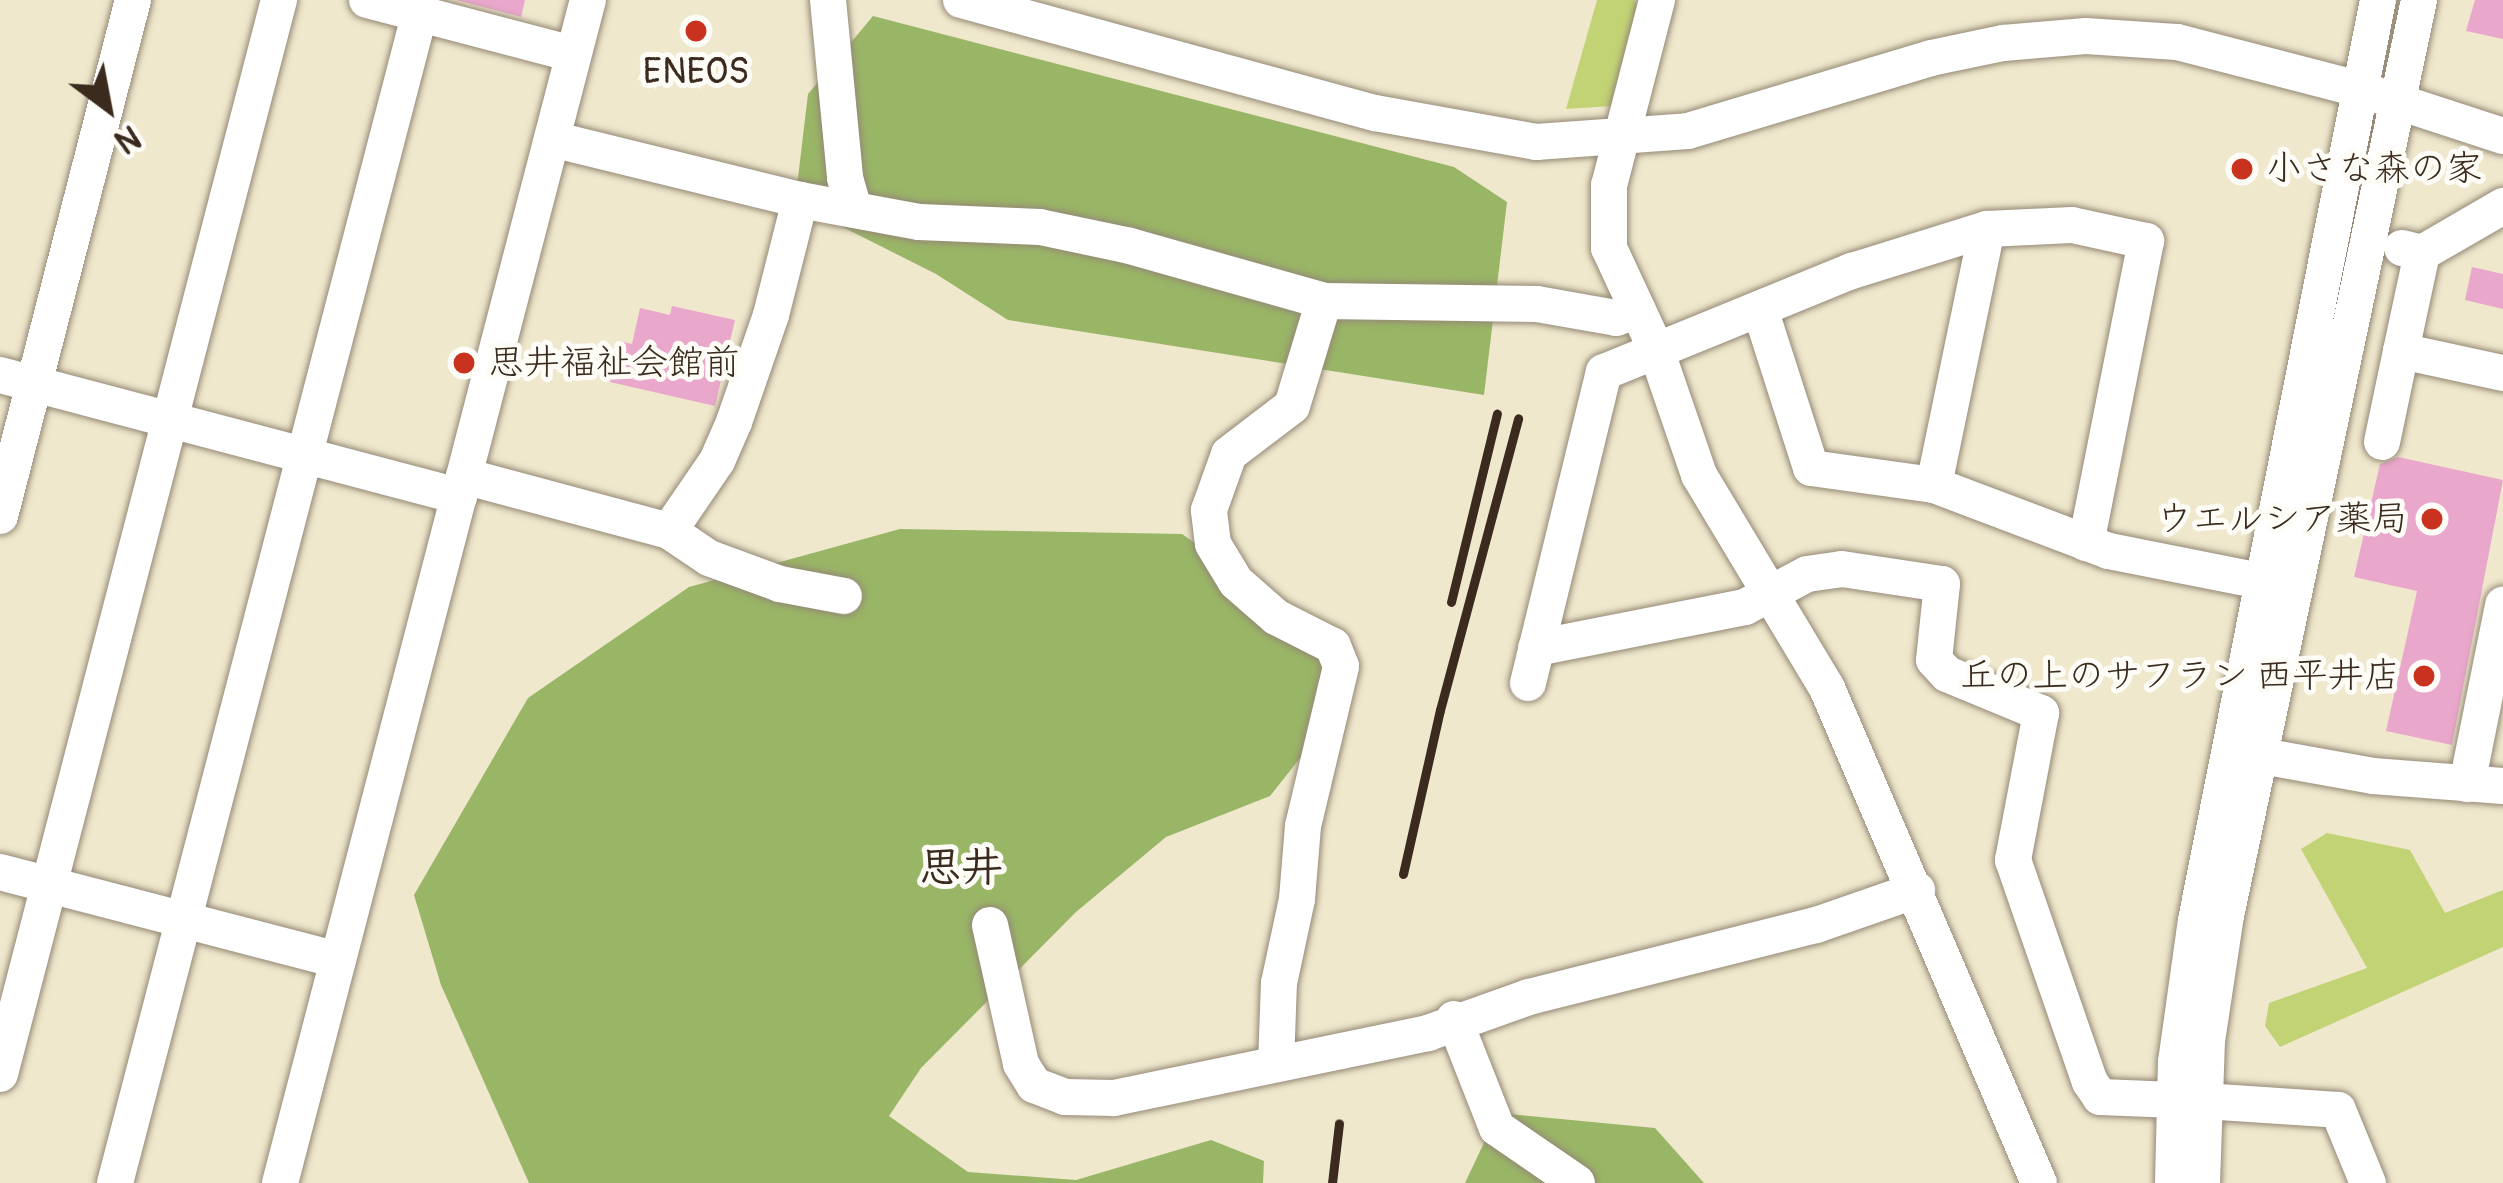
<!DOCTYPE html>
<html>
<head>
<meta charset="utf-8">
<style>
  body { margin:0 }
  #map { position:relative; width:2503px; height:1183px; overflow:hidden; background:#efe8cd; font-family:Pangolin,"Klee One",sans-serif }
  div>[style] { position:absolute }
  .green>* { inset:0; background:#c2d375 }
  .forest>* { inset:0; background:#99b566 }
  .building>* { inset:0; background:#e9a7cc }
  .roads { filter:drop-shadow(0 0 3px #958976) drop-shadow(0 0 3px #958976) }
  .minor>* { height:36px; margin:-18px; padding:0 18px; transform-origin:18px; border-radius:18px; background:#fff }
  .rail>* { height:9px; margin:-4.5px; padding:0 4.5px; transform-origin:4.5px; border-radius:4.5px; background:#3b2a1e }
  .dots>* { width:33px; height:33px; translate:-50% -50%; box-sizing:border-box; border:6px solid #fdfcf7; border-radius:50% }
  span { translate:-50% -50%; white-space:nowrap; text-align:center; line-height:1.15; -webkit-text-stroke:10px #fdfcf7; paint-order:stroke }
  .poi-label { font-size:36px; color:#3b2a1e }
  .left { translate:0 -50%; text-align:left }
  .right { translate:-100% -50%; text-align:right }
  .quarter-label { font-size:42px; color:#3b2a1e; font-weight:700 }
  .north { position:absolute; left:48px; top:48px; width:120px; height:120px; -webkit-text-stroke:9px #fdfcf7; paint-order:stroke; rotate:148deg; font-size:33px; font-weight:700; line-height:48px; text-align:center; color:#3b2a1e }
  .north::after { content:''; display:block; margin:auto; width:42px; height:54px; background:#3b2a1e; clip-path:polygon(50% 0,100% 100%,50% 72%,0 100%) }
</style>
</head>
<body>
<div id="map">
  <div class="green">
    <div style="clip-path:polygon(1597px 0,1634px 0,1642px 10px,1612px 106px,1566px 109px)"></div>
    <div style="clip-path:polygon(2327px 833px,2410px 850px,2445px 913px,2503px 890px,2503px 947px,2280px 1047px,2265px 1026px,2269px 1003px,2367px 968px,2301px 849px)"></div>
  </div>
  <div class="forest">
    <div style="clip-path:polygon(873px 16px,1454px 167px,1507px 202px,1484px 395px,1008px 320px,936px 274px,795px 203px,808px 94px)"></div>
    <div style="clip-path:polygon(900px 529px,1182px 534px,1290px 609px,1344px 703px,1270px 796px,1166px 837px,1076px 912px,921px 1068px,889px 1116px,968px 1172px,1076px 1180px,1211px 1140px,1264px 1161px,1263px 1183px,529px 1183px,441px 985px,414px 895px,528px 698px,689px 587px)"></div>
    <div style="clip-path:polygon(1498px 1113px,1655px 1128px,1704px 1183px,1465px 1183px)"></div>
  </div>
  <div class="building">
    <div style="clip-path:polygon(456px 0,525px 0,521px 17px)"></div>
    <div style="clip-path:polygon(2475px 0,2503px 0,2503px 39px,2466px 31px)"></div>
    <div style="clip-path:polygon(2472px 267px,2503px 274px,2503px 309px,2465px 300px)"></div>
    <div style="clip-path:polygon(672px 306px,735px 320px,715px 406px,610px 382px,619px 341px,632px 344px,640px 308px,670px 315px)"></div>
    <div style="clip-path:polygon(2398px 457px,2503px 480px,2452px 745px,2386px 731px,2417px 591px,2354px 577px,2380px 464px)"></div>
  </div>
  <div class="roads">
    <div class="minor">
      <div style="left:367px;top:0;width:213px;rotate:14.7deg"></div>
      <div style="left:828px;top:0;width:179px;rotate:84.5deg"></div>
      <div style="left:845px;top:178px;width:33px;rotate:74deg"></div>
      <div style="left:961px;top:0;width:429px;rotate:15.3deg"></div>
      <div style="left:1375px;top:113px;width:164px;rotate:10.2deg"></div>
      <div style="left:1536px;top:142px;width:152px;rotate:-4.1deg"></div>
      <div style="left:1688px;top:131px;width:254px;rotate:-16.7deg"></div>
      <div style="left:1931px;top:58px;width:74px;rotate:-11.8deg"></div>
      <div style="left:2003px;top:43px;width:83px;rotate:-4.8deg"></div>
      <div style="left:2086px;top:36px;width:91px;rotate:3.8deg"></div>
      <div style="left:2177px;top:42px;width:188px;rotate:14.5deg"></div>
      <div style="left:2359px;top:89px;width:151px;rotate:18.1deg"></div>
      <div style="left:1657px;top:0;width:191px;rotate:104.5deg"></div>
      <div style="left:1609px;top:185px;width:63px;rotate:90deg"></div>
      <div style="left:1609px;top:248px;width:109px;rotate:65.1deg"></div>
      <div style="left:1655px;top:347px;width:135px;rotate:71deg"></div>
      <div style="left:1699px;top:475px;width:249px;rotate:59deg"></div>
      <div style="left:1827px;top:688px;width:538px;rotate:66.82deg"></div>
      <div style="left:552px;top:139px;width:255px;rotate:13.8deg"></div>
      <div style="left:800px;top:200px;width:121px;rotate:10.5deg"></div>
      <div style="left:919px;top:222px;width:121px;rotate:2.4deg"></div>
      <div style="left:1040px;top:227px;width:92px;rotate:11.9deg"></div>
      <div style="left:1130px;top:246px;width:202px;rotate:15.8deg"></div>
      <div style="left:1324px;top:301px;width:213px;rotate:0.8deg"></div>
      <div style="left:1537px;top:304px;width:80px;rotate:10deg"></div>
      <div style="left:1616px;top:318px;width:23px;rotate:-20deg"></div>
      <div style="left:2402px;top:248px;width:21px;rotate:14deg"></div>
      <div style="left:2422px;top:253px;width:94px;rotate:-30.1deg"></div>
      <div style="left:2422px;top:253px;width:100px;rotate:102.1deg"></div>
      <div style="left:2401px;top:351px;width:104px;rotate:12.2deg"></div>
      <div style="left:1760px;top:309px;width:167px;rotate:72.2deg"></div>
      <div style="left:1811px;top:468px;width:124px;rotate:7.9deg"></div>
      <div style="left:1934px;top:485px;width:187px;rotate:20.7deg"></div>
      <div style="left:2109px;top:551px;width:160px;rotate:11.2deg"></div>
      <div style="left:0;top:375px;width:475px;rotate:14.8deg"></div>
      <div style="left:2382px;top:442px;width:93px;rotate:-78.2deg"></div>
      <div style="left:464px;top:476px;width:212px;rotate:15deg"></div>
      <div style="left:669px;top:531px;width:85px;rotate:-55.6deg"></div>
      <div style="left:717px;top:461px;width:43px;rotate:-66.4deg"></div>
      <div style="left:734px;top:422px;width:113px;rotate:-70.9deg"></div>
      <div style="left:771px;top:315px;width:119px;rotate:-75.8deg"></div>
      <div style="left:1934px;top:485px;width:261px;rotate:-78.3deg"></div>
      <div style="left:1987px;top:229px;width:85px;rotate:-2.7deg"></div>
      <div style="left:2072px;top:225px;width:76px;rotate:12.2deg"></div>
      <div style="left:2146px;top:241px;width:308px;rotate:101.2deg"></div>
      <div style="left:0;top:516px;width:533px;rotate:-75.55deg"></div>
      <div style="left:669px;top:531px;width:48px;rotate:34deg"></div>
      <div style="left:709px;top:558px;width:76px;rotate:20.1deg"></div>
      <div style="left:780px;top:584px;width:65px;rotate:10.6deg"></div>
      <div style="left:1536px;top:648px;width:213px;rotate:-11.1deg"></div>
      <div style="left:1745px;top:607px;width:70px;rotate:-28deg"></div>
      <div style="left:1807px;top:574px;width:35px;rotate:-8deg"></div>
      <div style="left:1842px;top:569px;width:101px;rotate:8.5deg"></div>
      <div style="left:1942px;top:584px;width:76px;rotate:96deg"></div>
      <div style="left:1934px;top:660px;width:19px;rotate:47deg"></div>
      <div style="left:1947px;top:674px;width:102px;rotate:22.5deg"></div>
      <div style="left:2041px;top:713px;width:150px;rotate:100.8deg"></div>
      <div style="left:2013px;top:860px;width:235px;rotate:70.9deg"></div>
      <div style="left:2090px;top:1082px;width:18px;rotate:56deg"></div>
      <div style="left:2100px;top:1097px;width:75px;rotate:2.3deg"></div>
      <div style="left:1528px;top:683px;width:320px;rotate:-76.3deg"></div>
      <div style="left:1604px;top:372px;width:268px;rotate:-22.2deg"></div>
      <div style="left:1852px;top:271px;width:141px;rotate:-17.3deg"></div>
      <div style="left:2262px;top:756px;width:113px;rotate:10.2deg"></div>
      <div style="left:2373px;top:776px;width:130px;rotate:4.4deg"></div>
      <div style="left:2467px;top:784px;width:183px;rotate:-78.6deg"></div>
      <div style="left:0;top:872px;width:349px;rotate:14.6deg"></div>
      <div style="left:990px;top:925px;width:142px;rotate:77.4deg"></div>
      <div style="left:1021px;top:1064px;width:25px;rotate:58deg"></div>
      <div style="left:1034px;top:1085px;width:33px;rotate:21deg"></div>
      <div style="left:1065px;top:1097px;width:49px;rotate:1.2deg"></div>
      <div style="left:1114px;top:1098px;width:321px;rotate:-11.7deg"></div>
      <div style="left:1428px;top:1033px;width:107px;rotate:-19.6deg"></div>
      <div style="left:1529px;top:997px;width:296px;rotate:-14.1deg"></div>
      <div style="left:1816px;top:925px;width:107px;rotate:-19.1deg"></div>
      <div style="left:1454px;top:1019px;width:117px;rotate:68.5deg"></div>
      <div style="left:1497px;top:1128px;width:97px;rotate:34.5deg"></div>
      <div style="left:1276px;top:1064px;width:81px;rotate:-87.9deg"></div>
      <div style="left:1279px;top:983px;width:86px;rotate:-77.9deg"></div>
      <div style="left:1297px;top:899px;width:73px;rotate:-85.3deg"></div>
      <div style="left:1303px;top:826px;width:164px;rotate:-76.6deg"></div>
      <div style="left:1341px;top:666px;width:22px;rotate:-112deg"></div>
      <div style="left:1333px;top:646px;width:64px;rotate:-153deg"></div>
      <div style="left:1276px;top:617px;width:53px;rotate:-138.8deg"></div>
      <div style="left:1236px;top:582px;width:44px;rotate:-121.2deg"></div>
      <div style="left:1213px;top:544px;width:34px;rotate:-97deg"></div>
      <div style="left:1209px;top:510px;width:59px;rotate:-70.3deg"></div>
      <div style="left:1229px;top:454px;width:79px;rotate:-37.3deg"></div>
      <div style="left:1292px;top:406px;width:110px;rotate:-73.1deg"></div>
      <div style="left:0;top:1074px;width:1110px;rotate:-75.44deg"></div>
      <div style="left:2204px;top:1101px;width:134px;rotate:3.8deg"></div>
      <div style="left:2338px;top:1110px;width:79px;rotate:67.7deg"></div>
      <div style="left:115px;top:1183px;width:1210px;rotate:-75.4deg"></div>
      <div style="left:280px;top:1183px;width:1222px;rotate:-75.41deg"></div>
      <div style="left:2173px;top:1183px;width:121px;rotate:-88.6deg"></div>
      <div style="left:2176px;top:1062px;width:143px;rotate:-82deg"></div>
      <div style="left:2196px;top:920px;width:938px;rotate:-78.81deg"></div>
      <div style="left:2202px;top:1183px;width:142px;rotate:-88deg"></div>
      <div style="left:2207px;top:1041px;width:126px;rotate:-81.4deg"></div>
      <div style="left:2226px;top:916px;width:936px;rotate:-78.1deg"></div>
    </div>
  </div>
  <div class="rail">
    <div style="left:1451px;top:602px;width:194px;rotate:-76.3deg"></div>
    <div style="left:1403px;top:874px;width:168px;rotate:-77.3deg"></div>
    <div style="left:1440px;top:710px;width:302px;rotate:-75deg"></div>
    <div style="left:1332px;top:1183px;width:60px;rotate:-83.3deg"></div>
  </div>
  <div class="dots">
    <div style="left:696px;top:31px;background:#c8321e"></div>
    <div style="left:2242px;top:169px;background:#c8321e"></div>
    <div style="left:464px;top:363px;background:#c8321e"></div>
    <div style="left:2432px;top:519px;background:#c8321e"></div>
    <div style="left:2424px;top:676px;background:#c8321e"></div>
  </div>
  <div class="poi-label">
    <span style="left:696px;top:72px">ENEOS</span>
    <span class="left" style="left:2266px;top:169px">小さな森の家</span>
    <span class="left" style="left:488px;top:363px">思井福祉会館前</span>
    <span class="right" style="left:2408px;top:519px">ウエルシア薬局</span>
    <span class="right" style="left:2400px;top:676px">丘の上のサフラン 西平井店</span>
  </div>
  <div class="quarter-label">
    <span style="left:961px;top:868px">思井</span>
  </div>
  <div class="north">N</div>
</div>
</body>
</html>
